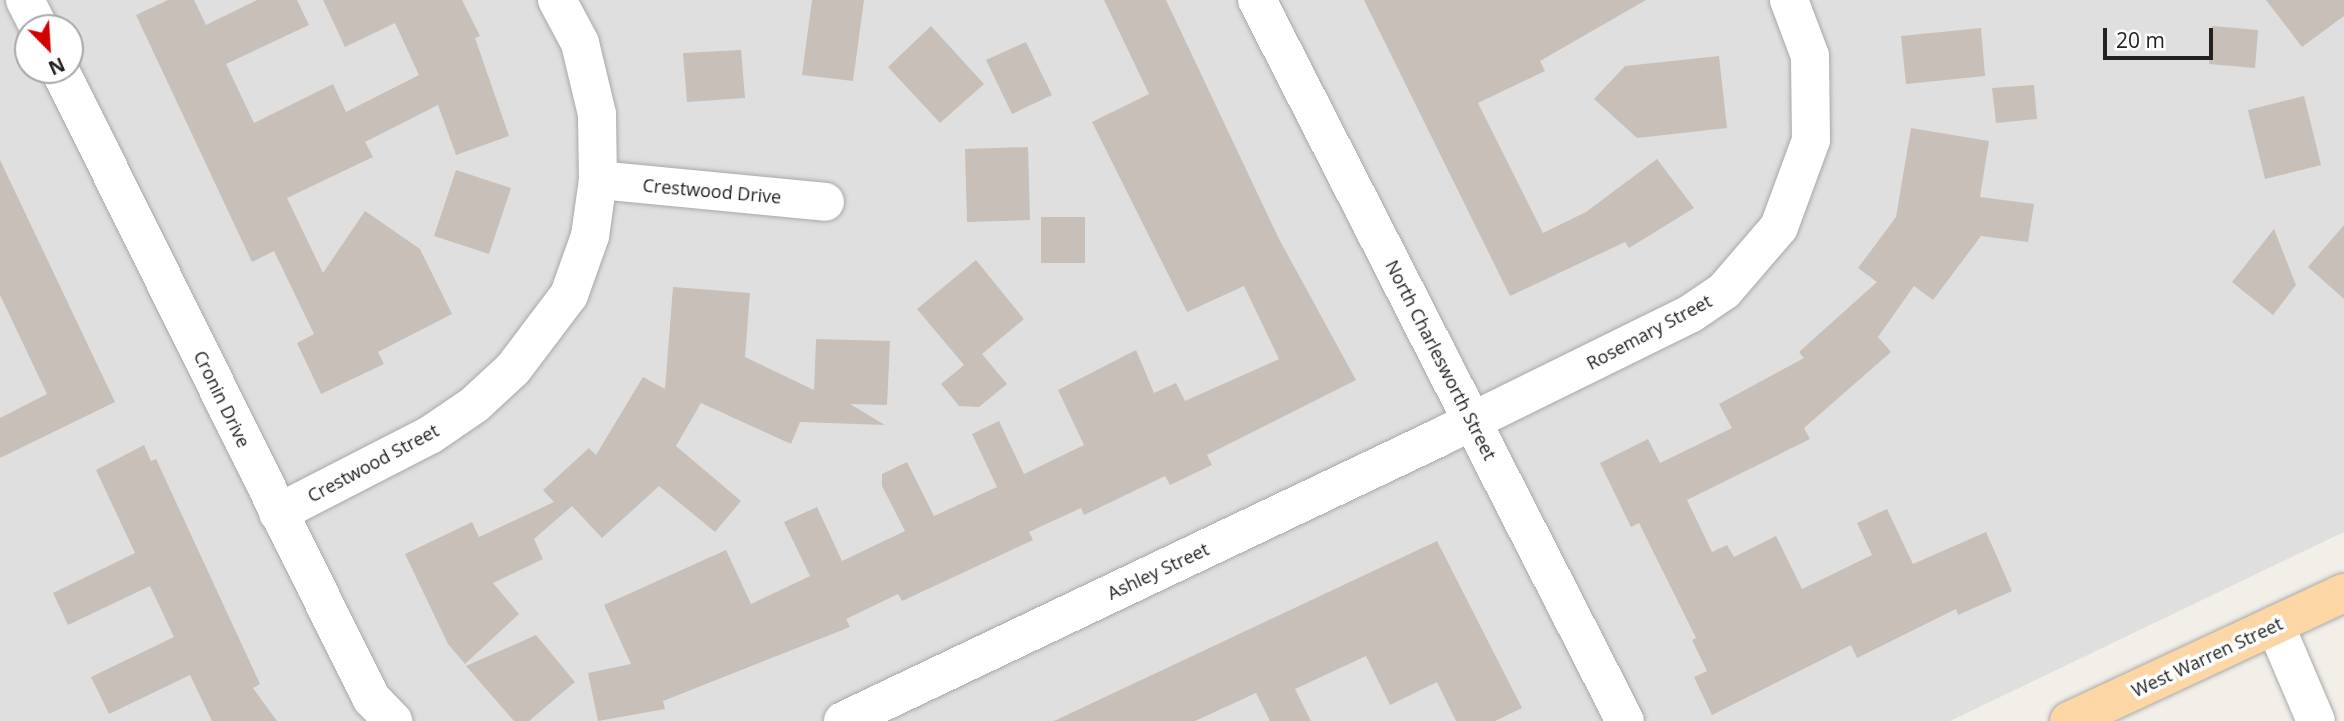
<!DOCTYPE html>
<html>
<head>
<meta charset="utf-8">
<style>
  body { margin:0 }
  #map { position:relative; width:2344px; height:721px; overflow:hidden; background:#f2efe9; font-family:"Open Sans",sans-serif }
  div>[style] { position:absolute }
  .residential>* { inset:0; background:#e0dfdf }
  .building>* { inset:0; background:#c7bfb8 }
  .roads { filter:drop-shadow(0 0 2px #a9a9a9) drop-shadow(0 0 2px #a9a9a9) }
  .minor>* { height:38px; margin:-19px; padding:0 19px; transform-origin:19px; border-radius:19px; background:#fff }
  .major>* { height:38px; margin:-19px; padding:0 19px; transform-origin:19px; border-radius:19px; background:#fcd6a4 }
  span { translate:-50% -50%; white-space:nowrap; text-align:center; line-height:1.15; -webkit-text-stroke:7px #fff; paint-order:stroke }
  .street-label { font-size:18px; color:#222 }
  .north { position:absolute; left:14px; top:14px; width:70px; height:70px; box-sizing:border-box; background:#fff; border:2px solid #a7a7a7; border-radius:50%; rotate:156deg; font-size:19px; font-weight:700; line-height:28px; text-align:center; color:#222 }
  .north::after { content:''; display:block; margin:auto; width:24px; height:32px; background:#d40000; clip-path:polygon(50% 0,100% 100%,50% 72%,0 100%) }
  .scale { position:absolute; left:2103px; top:28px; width:110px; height:32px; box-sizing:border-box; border:4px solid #222; border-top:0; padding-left:9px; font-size:21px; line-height:24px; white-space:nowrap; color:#222; -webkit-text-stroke:5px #fff; paint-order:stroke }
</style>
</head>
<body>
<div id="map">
  <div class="residential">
    <div style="clip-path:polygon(evenodd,0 0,2344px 0,2344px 532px,1950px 721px,0 721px,0 0,28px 28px,70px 28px,70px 70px,28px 70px,28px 28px)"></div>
  </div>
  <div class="building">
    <div style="clip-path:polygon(168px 0,194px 0,206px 25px,257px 0,297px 0,309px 25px,226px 64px,254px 123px,333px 84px,346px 112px,419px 75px,395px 23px,345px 47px,323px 0,462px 0,480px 36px,475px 38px,509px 136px,456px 155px,438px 105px,365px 142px,373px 157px,287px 198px,323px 273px,365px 211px,420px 249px,452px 314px,378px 352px,384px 364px,321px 394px,297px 343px,314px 334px,274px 251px,252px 262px,136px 15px)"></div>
    <div style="clip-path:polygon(812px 0,864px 0,853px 81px,802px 75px)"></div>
    <div style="clip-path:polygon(1104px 0,1166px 0,1279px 239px,1356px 380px,1207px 455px,1212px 465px,1170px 485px,1165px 476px,1084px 515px,1081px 508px,1029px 532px,1033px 540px,943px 582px,902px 601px,898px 594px,846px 619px,850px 627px,663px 701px,665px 709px,598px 721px,588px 673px,631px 664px,604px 605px,726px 550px,751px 604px,810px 576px,784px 522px,817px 507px,842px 561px,905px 531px,882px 486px,882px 474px,907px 462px,934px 516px,997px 487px,972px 434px,999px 421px,1024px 474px,1084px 445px,1058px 390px,1136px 350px,1154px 393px,1176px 383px,1185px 401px,1279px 359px,1244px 286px,1187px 312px,1092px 122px,1149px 94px)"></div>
    <div style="clip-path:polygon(1364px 0,1646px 0,1540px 61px,1545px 71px,1478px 103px,1543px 233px,1586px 212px,1657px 159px,1694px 208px,1629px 248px,1625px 242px,1510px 296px)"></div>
    <div style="clip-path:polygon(2266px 0,2344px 0,2344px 16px,2302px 47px)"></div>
    <div style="clip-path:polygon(931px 26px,984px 84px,940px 123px,888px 67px)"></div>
    <div style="clip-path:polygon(2212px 26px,2258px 30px,2255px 68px,2209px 64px)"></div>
    <div style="clip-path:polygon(1981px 28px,1985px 76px,1906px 84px,1901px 36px)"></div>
    <div style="clip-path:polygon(1026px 42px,1052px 95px,1012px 114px,986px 60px)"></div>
    <div style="clip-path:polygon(741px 50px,745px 98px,687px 102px,683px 53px)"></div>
    <div style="clip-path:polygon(1719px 56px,1727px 128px,1637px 138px,1594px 99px,1625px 66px)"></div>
    <div style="clip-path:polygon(2034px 85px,2037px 119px,1996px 123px,1992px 88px)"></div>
    <div style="clip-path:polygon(2304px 96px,2321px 165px,2265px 179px,2248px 110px)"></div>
    <div style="clip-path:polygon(1911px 128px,1989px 141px,1980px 197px,2034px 204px,2028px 242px,1981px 236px,1933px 300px,1914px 286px,1878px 337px,1891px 352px,1804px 428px,1810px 439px,1687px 500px,1712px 552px,1727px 545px,1734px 557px,1776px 536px,1802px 589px,1872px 555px,1857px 523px,1887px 509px,1913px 564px,1986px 532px,2012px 591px,1958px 615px,1956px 609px,1857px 658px,1851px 645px,1712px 715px,1694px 677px,1707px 671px,1692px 640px,1696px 638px,1639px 523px,1631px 527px,1600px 463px,1648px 439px,1660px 463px,1732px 428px,1719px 404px,1804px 358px,1799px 352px,1877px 282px,1858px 268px,1896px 217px)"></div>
    <div style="clip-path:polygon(1028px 147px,1030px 220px,967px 222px,965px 149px)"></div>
    <div style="clip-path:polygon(0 160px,115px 402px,0 458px,0 418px,47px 394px,0 295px)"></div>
    <div style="clip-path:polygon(456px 170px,511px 188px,489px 254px,434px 236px)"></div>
    <div style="clip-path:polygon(1041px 217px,1085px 217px,1085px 263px,1041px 263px)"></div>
    <div style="clip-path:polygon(2344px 225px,2344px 299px,2308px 267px)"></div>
    <div style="clip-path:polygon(2274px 229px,2296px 285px,2273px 315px,2232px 282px)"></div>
    <div style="clip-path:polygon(976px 260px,1024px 319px,982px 354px,1007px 384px,979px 407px,959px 406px,941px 384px,964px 365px,917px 309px)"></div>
    <div style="clip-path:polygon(673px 287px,750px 293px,745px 357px,814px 390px,816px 339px,890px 341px,887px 405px,850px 404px,885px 425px,800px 422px,791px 444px,701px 403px,676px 446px,741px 501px,715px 532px,659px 486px,602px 538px,572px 506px,534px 539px,543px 559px,493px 583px,519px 614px,465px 664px,448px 644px,405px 554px,472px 522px,479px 537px,554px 502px,543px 490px,589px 448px,596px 455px,643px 377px,665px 389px)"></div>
    <div style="clip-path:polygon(144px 445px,151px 461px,156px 459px,260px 684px,253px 688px,277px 721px,212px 721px,190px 675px,109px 714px,91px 677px,174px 637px,150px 586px,68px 625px,53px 593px,135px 553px,96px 470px)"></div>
    <div style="clip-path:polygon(1437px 541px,1522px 708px,1495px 721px,1456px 721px,1437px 682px,1390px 705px,1366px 656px,1295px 689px,1311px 721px,1270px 721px,1256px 693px,1195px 721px,1054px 721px)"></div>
    <div style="clip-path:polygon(536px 635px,575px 682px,529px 721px,514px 721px,466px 666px)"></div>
  </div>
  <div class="roads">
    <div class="minor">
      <div style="left:25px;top:0;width:31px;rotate:63deg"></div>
      <div style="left:1257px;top:0;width:809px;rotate:62.96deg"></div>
      <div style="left:60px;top:70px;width:701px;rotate:63.65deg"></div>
      <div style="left:371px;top:698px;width:32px;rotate:46deg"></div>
      <div style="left:598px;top:180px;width:228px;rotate:5.5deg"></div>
      <div style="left:278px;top:513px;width:171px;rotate:-27.2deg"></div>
      <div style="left:430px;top:435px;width:53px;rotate:-34.3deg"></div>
      <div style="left:474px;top:405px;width:53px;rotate:-42.7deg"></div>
      <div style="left:513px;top:369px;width:93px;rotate:-52.9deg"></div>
      <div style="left:569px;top:295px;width:63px;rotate:-70.4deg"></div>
      <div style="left:590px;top:236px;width:57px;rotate:-81.9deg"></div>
      <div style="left:598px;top:180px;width:66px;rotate:-90.9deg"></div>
      <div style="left:597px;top:114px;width:73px;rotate:-103.5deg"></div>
      <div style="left:580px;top:43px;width:49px;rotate:-118.1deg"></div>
      <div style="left:2275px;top:625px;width:104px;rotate:66.9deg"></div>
      <div style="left:843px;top:721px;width:657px;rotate:-25.43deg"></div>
      <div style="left:1436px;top:439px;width:283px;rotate:-26.2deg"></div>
      <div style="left:1690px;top:314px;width:41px;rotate:-34.1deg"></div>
      <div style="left:1724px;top:291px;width:84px;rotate:-49.3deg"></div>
      <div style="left:1779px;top:227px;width:93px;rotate:-69.8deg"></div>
      <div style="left:1811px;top:140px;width:84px;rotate:-90.7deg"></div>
      <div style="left:1810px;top:56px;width:60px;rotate:-110.6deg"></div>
    </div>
    <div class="major">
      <div style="left:2069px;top:721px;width:303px;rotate:-25deg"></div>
    </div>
  </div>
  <div class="street-label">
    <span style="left:712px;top:191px;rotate:5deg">Crestwood Drive</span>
    <span style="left:1649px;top:332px;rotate:-28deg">Rosemary Street</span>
    <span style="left:1441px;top:360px;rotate:63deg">North Charlesworth Street</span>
    <span style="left:222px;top:399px;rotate:64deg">Cronin Drive</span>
    <span style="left:373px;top:463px;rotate:-28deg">Crestwood Street</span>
    <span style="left:1158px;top:571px;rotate:-25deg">Ashley Street</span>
    <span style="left:2207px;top:657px;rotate:-25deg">West Warren Street</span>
  </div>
  <div class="north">N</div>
  <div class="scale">20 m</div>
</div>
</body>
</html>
